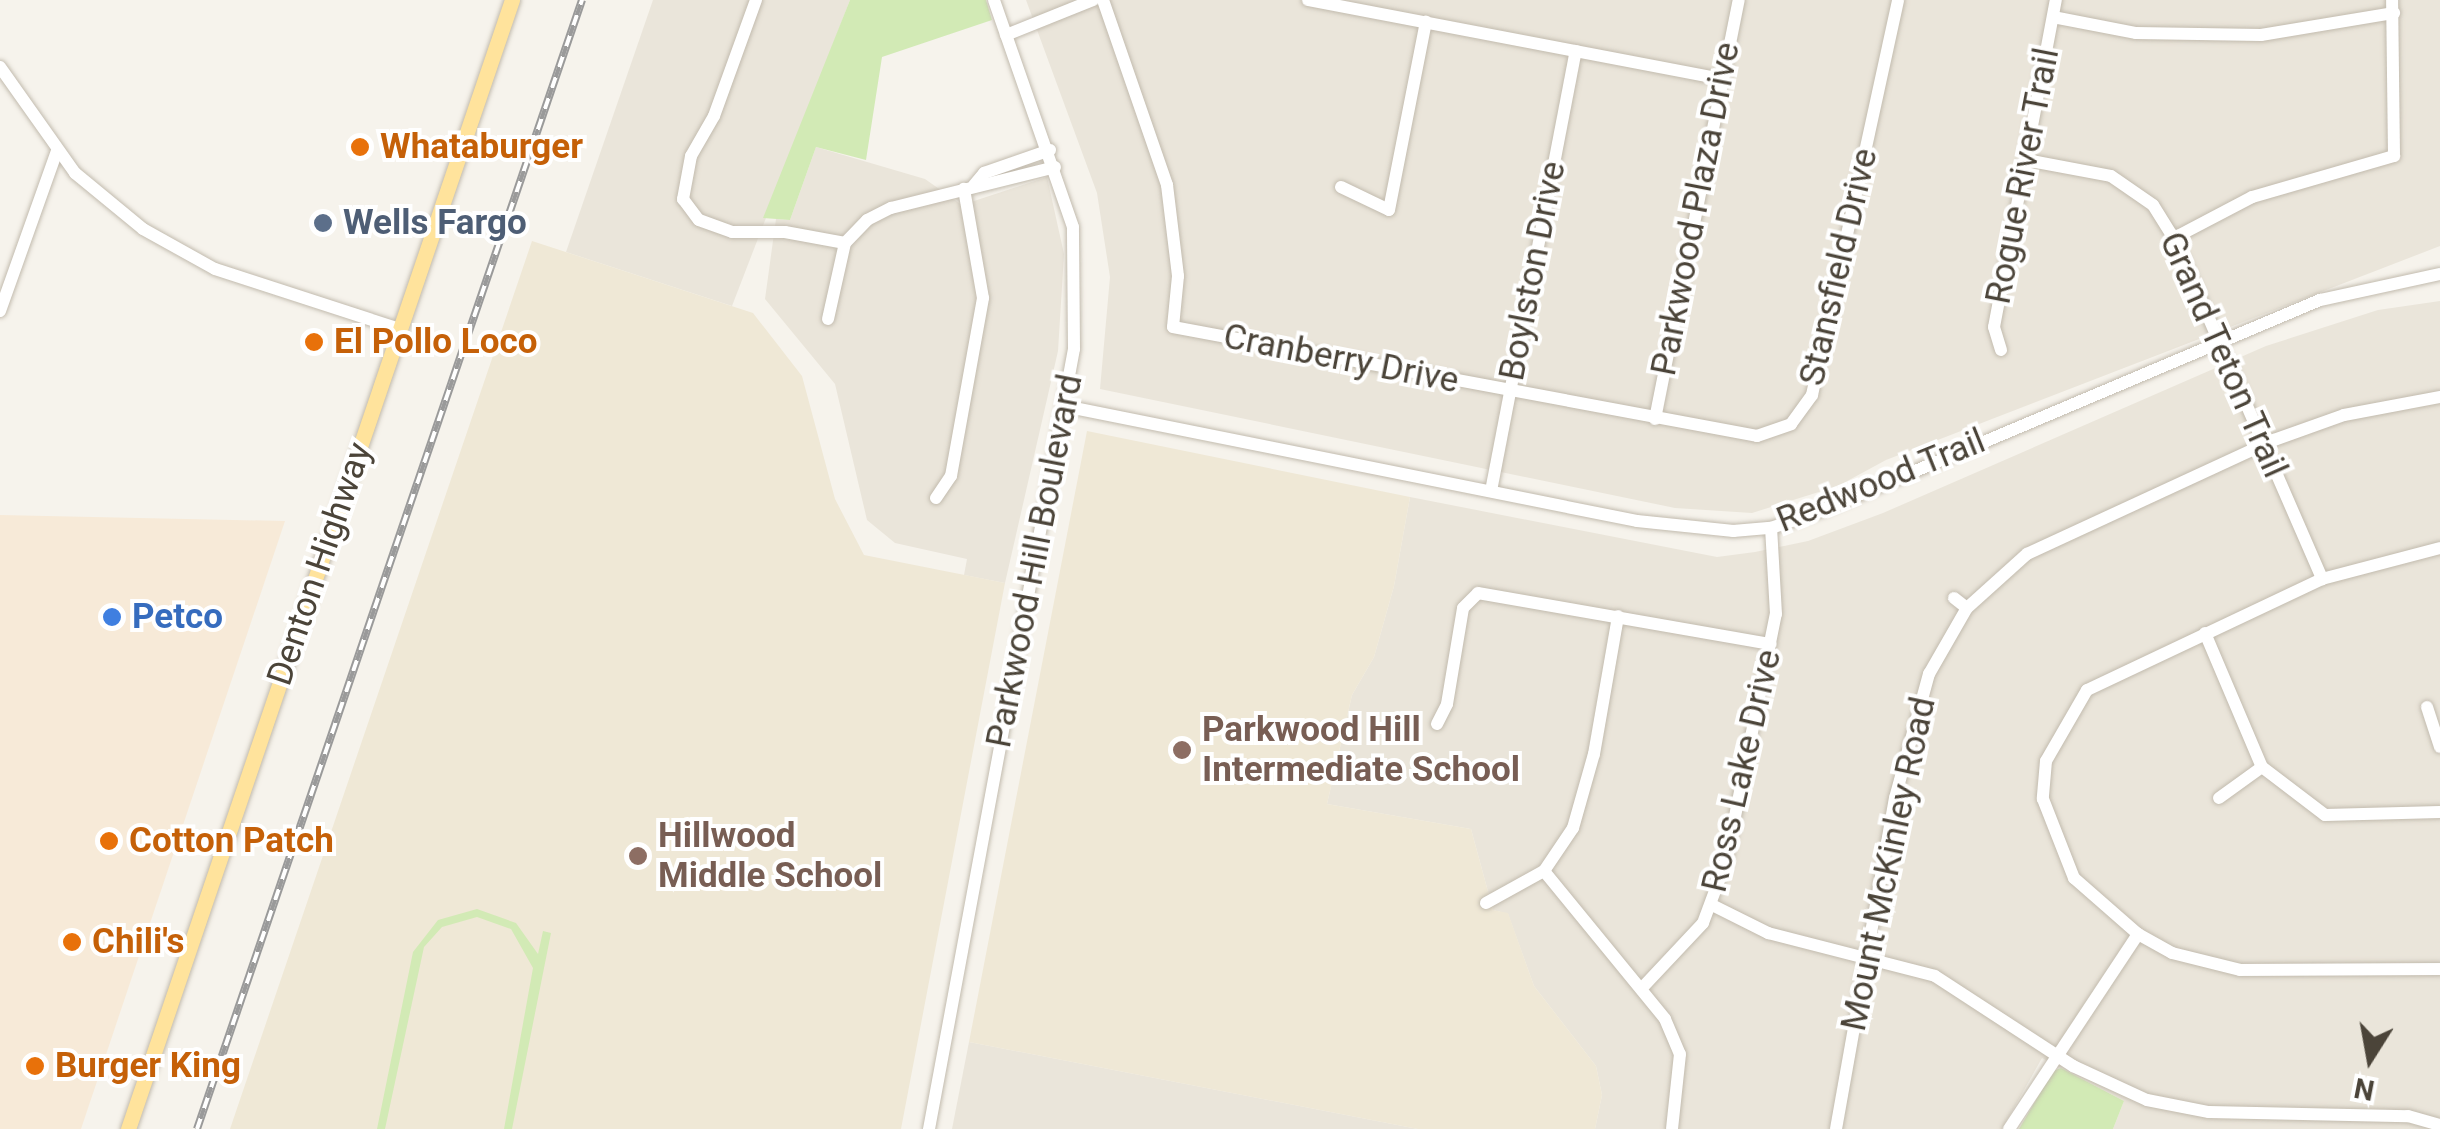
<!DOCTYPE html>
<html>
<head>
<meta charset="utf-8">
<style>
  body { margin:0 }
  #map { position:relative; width:2440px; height:1129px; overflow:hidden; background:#f6f3ec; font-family:Roboto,sans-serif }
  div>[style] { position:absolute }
  .residential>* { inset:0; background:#eae5da }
  .commercial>* { inset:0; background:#f7ead8 }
  .education>* { inset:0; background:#efe8d6 }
  .green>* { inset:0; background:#d2eab5 }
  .roads { filter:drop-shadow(0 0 2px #c2bbae) drop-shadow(0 0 2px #c2bbae) }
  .minor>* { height:12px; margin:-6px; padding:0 6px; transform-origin:6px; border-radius:6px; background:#fff }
  .major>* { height:15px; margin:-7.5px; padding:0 7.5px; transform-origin:7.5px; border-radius:7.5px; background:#ffe39c }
  .rail>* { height:8px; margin-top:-4px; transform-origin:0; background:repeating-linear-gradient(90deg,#fff 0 11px,#9a9a9a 0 22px); box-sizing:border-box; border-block:2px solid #9a9a9a }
  .dots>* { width:28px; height:28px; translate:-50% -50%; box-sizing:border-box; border:5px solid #fff; border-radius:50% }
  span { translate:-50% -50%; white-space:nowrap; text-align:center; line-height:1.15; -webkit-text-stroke:8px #fff; paint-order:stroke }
  .food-label { font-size:35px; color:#c56008; font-weight:700 }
  .left { translate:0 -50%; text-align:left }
  .street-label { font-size:35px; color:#4b4439 }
  .service-label { font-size:35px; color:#4e5e75; font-weight:700 }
  .shop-label { font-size:35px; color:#366cbe; font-weight:700 }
  .education-label { font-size:35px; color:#785e54; font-weight:700 }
  .north { position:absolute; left:2320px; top:1009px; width:100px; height:100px; -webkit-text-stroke:8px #fff; paint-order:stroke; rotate:191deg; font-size:28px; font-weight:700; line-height:40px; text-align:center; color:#4b4439 }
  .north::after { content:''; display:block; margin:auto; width:35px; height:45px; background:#4b4439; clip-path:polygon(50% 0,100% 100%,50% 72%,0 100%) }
</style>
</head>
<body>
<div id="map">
  <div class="residential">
    <div style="clip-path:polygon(653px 0,850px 0,732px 306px,566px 252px)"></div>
    <div style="clip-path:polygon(1026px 0,2440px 0,2440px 246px,1886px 460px,1838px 486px,1752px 513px,1675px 508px,1100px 389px,1110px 277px,1097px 193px)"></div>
    <div style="clip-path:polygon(816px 147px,925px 179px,962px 205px,1047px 177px,1064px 254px,1058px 351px,1005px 583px,964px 575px,967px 559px,895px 543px,867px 520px,835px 384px,765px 299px,776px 219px,790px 220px)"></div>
    <div style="clip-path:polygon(2440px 301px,2440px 1129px,2113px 1129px,2124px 1101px,2042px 1058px,2002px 1129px,1595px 1129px,1602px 1095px,1596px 1066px,1534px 986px,1508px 914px,1493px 910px,1471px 829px,1327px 804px,1352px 695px,1374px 657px,1394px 586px,1410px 497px,1717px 557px,1755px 552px,1808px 541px,1883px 513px,2266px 346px,2378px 310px)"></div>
    <div style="clip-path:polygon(969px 1042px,1418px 1129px,952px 1129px)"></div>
  </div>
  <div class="commercial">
    <div style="clip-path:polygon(0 515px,285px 521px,81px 1129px,0 1129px)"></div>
  </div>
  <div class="education">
    <div style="clip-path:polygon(532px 241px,753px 313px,802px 376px,835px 499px,864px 555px,1005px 583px,901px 1129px,230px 1129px)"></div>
    <div style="clip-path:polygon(1087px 431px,1410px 497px,1394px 586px,1374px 657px,1352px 695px,1327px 804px,1471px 829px,1493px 910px,1508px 913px,1534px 986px,1596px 1066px,1602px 1095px,1595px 1129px,1418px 1129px,969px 1042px)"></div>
  </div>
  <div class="green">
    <div style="clip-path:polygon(850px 0,986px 0,992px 20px,882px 57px,866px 160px,816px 147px,790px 220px,763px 218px)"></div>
    <div style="clip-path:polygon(477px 909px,516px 923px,538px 954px,543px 931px,551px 933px,512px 1129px,504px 1129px,533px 968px,511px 929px,477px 917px,442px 927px,424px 947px,385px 1129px,377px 1129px,413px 952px,438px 920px)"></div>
    <div style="clip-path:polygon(2061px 1068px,2124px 1101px,2113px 1129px,2019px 1129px,2053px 1071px)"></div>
  </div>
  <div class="roads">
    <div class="minor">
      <div style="left:756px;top:0;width:123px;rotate:109.9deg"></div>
      <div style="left:714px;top:116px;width:46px;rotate:119.9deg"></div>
      <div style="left:691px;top:156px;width:44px;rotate:100.5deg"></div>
      <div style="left:683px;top:199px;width:26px;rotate:53deg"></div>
      <div style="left:699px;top:220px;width:35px;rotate:20deg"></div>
      <div style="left:732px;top:232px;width:53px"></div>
      <div style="left:785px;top:232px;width:61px;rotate:10.4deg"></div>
      <div style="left:1103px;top:0;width:196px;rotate:70.9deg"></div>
      <div style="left:1167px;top:185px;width:92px;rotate:83.1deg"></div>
      <div style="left:1178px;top:276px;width:51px;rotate:95.6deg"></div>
      <div style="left:1173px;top:327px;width:594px;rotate:10.57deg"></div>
      <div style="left:1757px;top:436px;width:36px;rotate:-19deg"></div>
      <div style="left:1791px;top:424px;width:36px;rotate:-54deg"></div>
      <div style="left:1812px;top:395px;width:404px;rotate:-77.7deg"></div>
      <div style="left:1308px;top:0;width:420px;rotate:10.8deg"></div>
      <div style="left:2053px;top:17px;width:85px;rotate:10.9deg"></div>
      <div style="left:2136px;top:33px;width:125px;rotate:0.9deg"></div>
      <div style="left:2261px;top:35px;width:135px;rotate:-9.4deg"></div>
      <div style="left:1006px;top:35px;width:94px;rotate:-21.9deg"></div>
      <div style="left:0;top:67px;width:130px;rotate:54.7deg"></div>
      <div style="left:75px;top:173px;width:88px;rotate:39.5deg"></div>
      <div style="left:143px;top:229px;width:82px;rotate:29.1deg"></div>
      <div style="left:215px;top:269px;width:194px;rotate:18deg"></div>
      <div style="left:2026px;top:160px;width:86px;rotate:10.7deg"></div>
      <div style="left:2111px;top:176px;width:51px;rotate:34.6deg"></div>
      <div style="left:2153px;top:205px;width:39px;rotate:58deg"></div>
      <div style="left:2174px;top:238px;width:372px;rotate:66.5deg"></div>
      <div style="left:974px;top:185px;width:16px;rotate:-50deg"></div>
      <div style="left:984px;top:173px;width:70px;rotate:-19.2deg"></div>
      <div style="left:1341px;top:187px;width:53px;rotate:25.6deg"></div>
      <div style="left:1389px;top:210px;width:192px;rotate:-78.9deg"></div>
      <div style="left:2174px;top:238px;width:88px;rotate:-27.7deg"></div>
      <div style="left:2252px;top:197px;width:148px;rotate:-16.1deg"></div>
      <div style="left:2394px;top:156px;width:156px;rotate:-90.7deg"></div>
      <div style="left:0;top:311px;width:170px;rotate:-70.4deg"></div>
      <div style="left:828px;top:319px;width:78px;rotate:-77.4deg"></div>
      <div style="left:845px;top:243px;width:32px;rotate:-46deg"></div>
      <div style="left:867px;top:220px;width:27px;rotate:-27deg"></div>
      <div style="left:891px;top:208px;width:169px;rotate:-14deg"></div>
      <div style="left:2001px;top:350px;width:24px;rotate:-107deg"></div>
      <div style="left:1994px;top:327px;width:333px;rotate:-79.3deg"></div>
      <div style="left:1064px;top:406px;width:584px;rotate:11.35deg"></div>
      <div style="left:1637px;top:521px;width:97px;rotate:5.9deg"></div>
      <div style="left:1733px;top:531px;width:38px;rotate:-5deg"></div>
      <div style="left:1771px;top:528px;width:55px;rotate:-19.1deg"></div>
      <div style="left:1823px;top:510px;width:540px;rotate:-22.91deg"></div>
      <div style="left:2320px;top:300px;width:123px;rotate:-12.2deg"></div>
      <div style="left:1655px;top:419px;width:427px;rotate:-78.7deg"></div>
      <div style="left:1491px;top:491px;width:448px;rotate:-79.1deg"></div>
      <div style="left:936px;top:498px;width:27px;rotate:-56deg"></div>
      <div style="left:951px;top:476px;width:181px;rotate:-79.8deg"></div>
      <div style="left:983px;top:298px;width:111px;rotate:-99.9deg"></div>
      <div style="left:2440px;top:548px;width:122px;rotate:165.3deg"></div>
      <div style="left:2322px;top:579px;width:260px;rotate:154.7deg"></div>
      <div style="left:2087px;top:690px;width:82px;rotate:120deg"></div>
      <div style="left:2046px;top:761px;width:38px;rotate:95deg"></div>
      <div style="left:2043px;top:799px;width:85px;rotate:68.6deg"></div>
      <div style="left:2074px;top:878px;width:85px;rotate:41.2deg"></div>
      <div style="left:2138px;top:934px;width:39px;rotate:29deg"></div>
      <div style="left:2172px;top:953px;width:70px;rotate:14deg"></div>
      <div style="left:2240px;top:970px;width:200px;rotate:-0.3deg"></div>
      <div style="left:1954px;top:598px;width:16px;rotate:38deg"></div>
      <div style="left:2205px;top:633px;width:146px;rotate:67deg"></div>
      <div style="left:2262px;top:767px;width:79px;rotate:37.3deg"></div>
      <div style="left:2325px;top:815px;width:115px;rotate:-1.5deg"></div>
      <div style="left:2427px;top:707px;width:42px;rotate:72deg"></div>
      <div style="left:1437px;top:724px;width:22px;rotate:-63deg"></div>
      <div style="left:1447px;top:704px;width:97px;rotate:-80.5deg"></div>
      <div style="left:1463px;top:608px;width:21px;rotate:-45deg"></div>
      <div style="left:1478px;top:593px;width:297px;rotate:9.9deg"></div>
      <div style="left:2219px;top:798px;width:53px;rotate:-35.8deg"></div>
      <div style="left:1544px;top:871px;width:191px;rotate:50.7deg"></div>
      <div style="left:1665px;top:1019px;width:38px;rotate:67deg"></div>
      <div style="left:1680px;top:1054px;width:75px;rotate:96.1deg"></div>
      <div style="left:1486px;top:903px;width:66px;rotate:-28.9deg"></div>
      <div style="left:1544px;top:871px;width:52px;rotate:-56deg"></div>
      <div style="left:1573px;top:828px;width:77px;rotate:-74.2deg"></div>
      <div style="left:1594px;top:754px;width:140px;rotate:-80.1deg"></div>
      <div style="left:1712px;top:905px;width:63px;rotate:26.6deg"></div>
      <div style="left:1768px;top:933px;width:172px;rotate:14.4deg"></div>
      <div style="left:1935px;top:976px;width:165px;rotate:33.1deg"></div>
      <div style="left:2073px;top:1066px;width:81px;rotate:24.7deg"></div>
      <div style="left:2147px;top:1100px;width:63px;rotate:11deg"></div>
      <div style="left:2209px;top:1112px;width:199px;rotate:1.2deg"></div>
      <div style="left:2408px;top:1116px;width:33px;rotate:16deg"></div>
      <div style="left:1642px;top:988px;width:89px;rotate:-46.8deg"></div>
      <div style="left:1703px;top:923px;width:66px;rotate:-69.6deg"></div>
      <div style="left:1726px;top:861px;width:252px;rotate:-78.6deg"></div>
      <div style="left:1776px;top:614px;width:86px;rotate:-93.3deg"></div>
      <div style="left:929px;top:1129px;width:793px;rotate:-79.47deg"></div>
      <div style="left:1074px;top:349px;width:122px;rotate:-90.5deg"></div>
      <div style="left:1073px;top:227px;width:240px;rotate:-109.2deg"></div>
      <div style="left:1836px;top:1129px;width:336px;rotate:-79.9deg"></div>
      <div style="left:1895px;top:798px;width:129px;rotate:-74.7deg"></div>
      <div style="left:1929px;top:674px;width:76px;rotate:-60.1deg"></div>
      <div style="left:1967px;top:608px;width:81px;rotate:-42deg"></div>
      <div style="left:2027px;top:554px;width:272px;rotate:-24.8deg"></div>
      <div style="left:2274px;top:440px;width:74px;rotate:-19.7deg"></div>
      <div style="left:2344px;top:415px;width:98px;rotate:-10.6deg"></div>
      <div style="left:2009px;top:1129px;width:234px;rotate:-56.5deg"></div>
    </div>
    <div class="major">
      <div style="left:128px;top:1129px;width:1193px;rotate:-71.22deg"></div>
    </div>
  </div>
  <div class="rail">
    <div style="left:197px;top:1129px;width:1193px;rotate:-71.17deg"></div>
  </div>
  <div class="dots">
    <div style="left:360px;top:147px;background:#e8710a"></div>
    <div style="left:323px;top:223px;background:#5c6f8a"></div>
    <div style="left:314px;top:342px;background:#e8710a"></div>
    <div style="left:112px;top:617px;background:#3f7fe0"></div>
    <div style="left:1182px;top:750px;background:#8d6e63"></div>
    <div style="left:109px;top:841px;background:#e8710a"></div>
    <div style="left:638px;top:856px;background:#8d6e63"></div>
    <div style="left:72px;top:942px;background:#e8710a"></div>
    <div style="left:35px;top:1066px;background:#e8710a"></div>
  </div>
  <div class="food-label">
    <span class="left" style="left:380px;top:147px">Whataburger</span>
    <span class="left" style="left:334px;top:342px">El Pollo Loco</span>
    <span class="left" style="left:129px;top:841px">Cotton Patch</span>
    <span class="left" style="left:92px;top:942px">Chili's</span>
    <span class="left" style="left:55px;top:1066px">Burger King</span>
  </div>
  <div class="street-label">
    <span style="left:2023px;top:176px;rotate:-79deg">Rogue River Trail</span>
    <span style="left:1696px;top:209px;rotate:-79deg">Parkwood Plaza Drive</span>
    <span style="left:1839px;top:267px;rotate:-77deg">Stansfield Drive</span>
    <span style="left:1533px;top:271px;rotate:-79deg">Boylston Drive</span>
    <span style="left:2223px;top:355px;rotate:66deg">Grand Teton Trail</span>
    <span style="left:1341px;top:359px;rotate:11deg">Cranberry Drive</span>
    <span style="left:1881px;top:481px;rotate:-22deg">Redwood Trail</span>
    <span style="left:1035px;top:561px;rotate:-79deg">Parkwood Hill Boulevard</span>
    <span style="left:320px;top:564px;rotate:-71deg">Denton Highway</span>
    <span style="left:1742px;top:771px;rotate:-77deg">Ross Lake Drive</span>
    <span style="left:1889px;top:864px;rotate:-78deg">Mount McKinley Road</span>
  </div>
  <div class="service-label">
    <span class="left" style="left:343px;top:223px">Wells Fargo</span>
  </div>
  <div class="shop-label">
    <span class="left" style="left:132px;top:617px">Petco</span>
  </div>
  <div class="education-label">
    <span class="left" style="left:1202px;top:750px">Parkwood Hill<br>Intermediate School</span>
    <span class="left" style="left:658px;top:856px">Hillwood<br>Middle School</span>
  </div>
  <div class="north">N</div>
</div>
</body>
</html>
